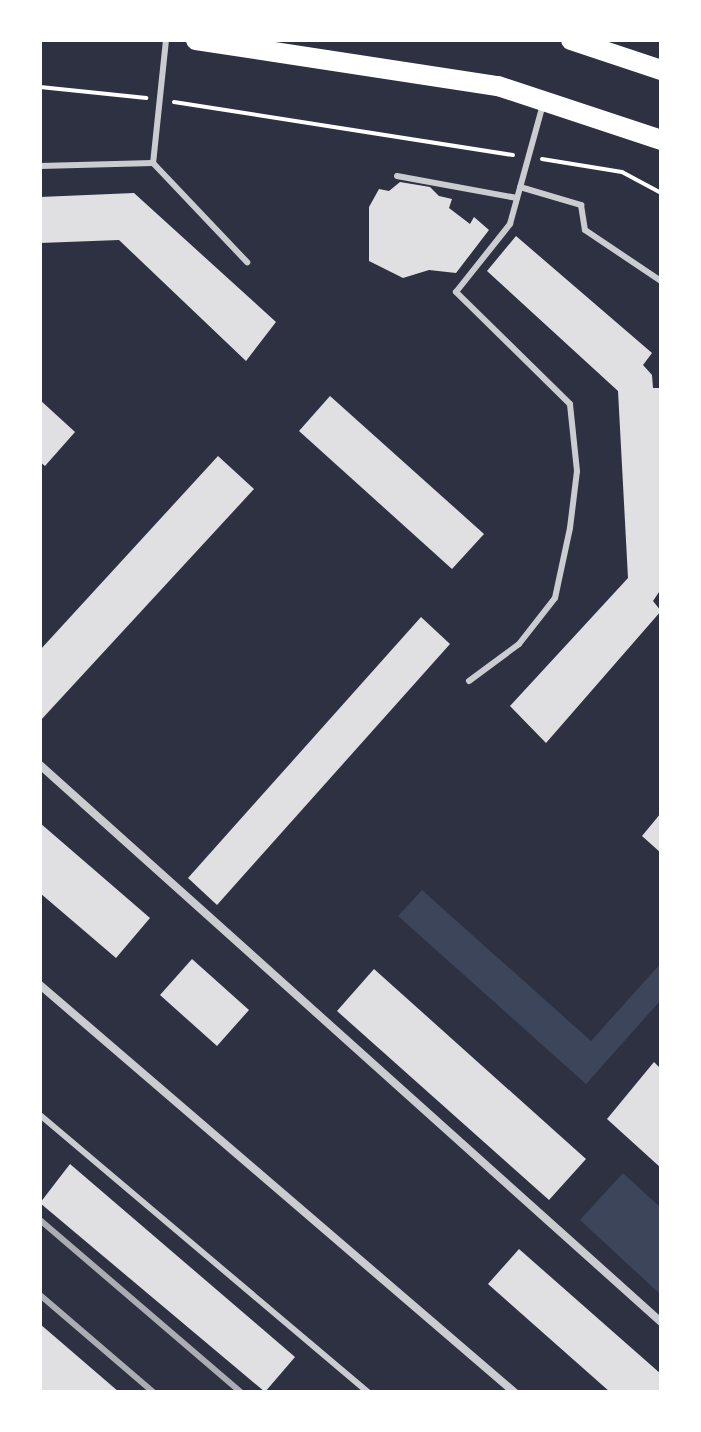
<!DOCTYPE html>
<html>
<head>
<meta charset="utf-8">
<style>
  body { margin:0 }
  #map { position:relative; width:701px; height:1432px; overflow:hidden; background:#2d3142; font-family:Rubik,sans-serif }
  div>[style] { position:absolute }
  .green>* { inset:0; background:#3c4559 }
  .building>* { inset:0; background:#e0e0e3 }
  .path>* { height:4px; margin:-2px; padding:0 2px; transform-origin:2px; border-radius:2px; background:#fff }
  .service>* { height:6px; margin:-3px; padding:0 3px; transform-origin:3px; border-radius:3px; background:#caccd0 }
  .minor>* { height:8px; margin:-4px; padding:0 4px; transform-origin:4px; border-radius:4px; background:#caccd0 }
  .primary>* { height:20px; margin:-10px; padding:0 10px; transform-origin:10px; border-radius:10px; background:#fff }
  .rail>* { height:6px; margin:-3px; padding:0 3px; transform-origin:3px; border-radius:3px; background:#abadb3 }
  span { translate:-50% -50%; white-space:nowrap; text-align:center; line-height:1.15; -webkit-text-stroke:6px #fff; paint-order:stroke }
  .frame { position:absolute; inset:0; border:42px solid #fff; pointer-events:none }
</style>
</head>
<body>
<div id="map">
  <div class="green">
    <div style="clip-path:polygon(422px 890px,591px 1041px,661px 963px,661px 1000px,586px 1084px,398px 916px)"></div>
    <div style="clip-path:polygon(623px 1173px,661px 1208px,661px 1295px,580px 1220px)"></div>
  </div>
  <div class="building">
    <div style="clip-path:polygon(400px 182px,430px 187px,439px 196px,452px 199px,449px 208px,470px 224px,474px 217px,489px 230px,456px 273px,429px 270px,403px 278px,369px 261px,369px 207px,379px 189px,389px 191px)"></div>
    <div style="clip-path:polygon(134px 193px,276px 322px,246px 361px,119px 240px,40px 243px,40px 197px)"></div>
    <div style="clip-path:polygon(516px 236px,652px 353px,643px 365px,652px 375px,653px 388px,661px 388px,661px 589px,653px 601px,661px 611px,546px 743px,510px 706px,628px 578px,618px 391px,487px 271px)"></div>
    <div style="clip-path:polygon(330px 396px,484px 534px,452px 569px,299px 431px)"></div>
    <div style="clip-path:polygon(40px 400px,75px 432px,45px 466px,40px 462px)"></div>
    <div style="clip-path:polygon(218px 456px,254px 489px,40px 721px,40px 650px)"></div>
    <div style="clip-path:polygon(421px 617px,450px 644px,217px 905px,188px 878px)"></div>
    <div style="clip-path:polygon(661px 813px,661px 853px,642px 836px)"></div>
    <div style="clip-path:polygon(40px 823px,150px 918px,116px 958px,40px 893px)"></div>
    <div style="clip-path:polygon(192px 959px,249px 1010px,217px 1046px,160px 995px)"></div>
    <div style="clip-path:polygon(374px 969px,586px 1159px,549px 1200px,337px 1011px)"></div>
    <div style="clip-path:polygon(654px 1062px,661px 1069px,661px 1168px,607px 1119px)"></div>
    <div style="clip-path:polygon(70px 1164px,295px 1357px,265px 1392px,40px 1203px)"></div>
    <div style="clip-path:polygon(519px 1249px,661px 1374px,661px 1392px,610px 1392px,488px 1284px)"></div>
    <div style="clip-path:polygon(40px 1324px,119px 1392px,40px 1390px)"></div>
  </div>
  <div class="path">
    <div style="left:40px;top:87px;width:107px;rotate:5.9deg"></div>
    <div style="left:174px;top:102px;width:343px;rotate:8.9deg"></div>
    <div style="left:542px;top:159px;width:81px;rotate:9.2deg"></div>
    <div style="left:622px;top:172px;width:44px;rotate:28.3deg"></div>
  </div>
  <div class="service">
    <div style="left:166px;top:40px;width:124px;rotate:96deg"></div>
    <div style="left:153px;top:163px;width:137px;rotate:46.5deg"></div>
    <div style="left:40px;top:166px;width:113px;rotate:-1.5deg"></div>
    <div style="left:397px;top:176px;width:122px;rotate:10.4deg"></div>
    <div style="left:520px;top:187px;width:64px;rotate:16.4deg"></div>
    <div style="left:581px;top:205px;width:25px;rotate:81deg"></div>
    <div style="left:585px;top:230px;width:92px;rotate:33.9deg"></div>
    <div style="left:469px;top:681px;width:62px;rotate:-36.5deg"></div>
    <div style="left:519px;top:644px;width:58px;rotate:-52deg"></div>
    <div style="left:555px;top:598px;width:72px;rotate:-77.9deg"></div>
    <div style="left:570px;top:528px;width:57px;rotate:-83deg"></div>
    <div style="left:577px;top:471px;width:67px;rotate:-96deg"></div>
    <div style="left:570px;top:404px;width:160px;rotate:-135.5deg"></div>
    <div style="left:456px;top:292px;width:87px;rotate:-51.5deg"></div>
    <div style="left:510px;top:224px;width:124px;rotate:-74.6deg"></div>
    <div style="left:40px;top:1115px;width:429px;rotate:40.2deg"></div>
  </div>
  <div class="minor">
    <div style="left:40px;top:765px;width:834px;rotate:41.89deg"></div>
    <div style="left:40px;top:985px;width:625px;rotate:40.65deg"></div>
  </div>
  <div class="primary">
    <div style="left:196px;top:40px;width:305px;rotate:8.7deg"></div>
    <div style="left:498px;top:86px;width:172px;rotate:18.3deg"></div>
    <div style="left:571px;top:40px;width:95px;rotate:18.4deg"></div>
  </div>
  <div class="rail">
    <div style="left:40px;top:1220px;width:265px;rotate:40.6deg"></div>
    <div style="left:40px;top:1295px;width:149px;rotate:40.6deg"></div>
  </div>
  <div class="frame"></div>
</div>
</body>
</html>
